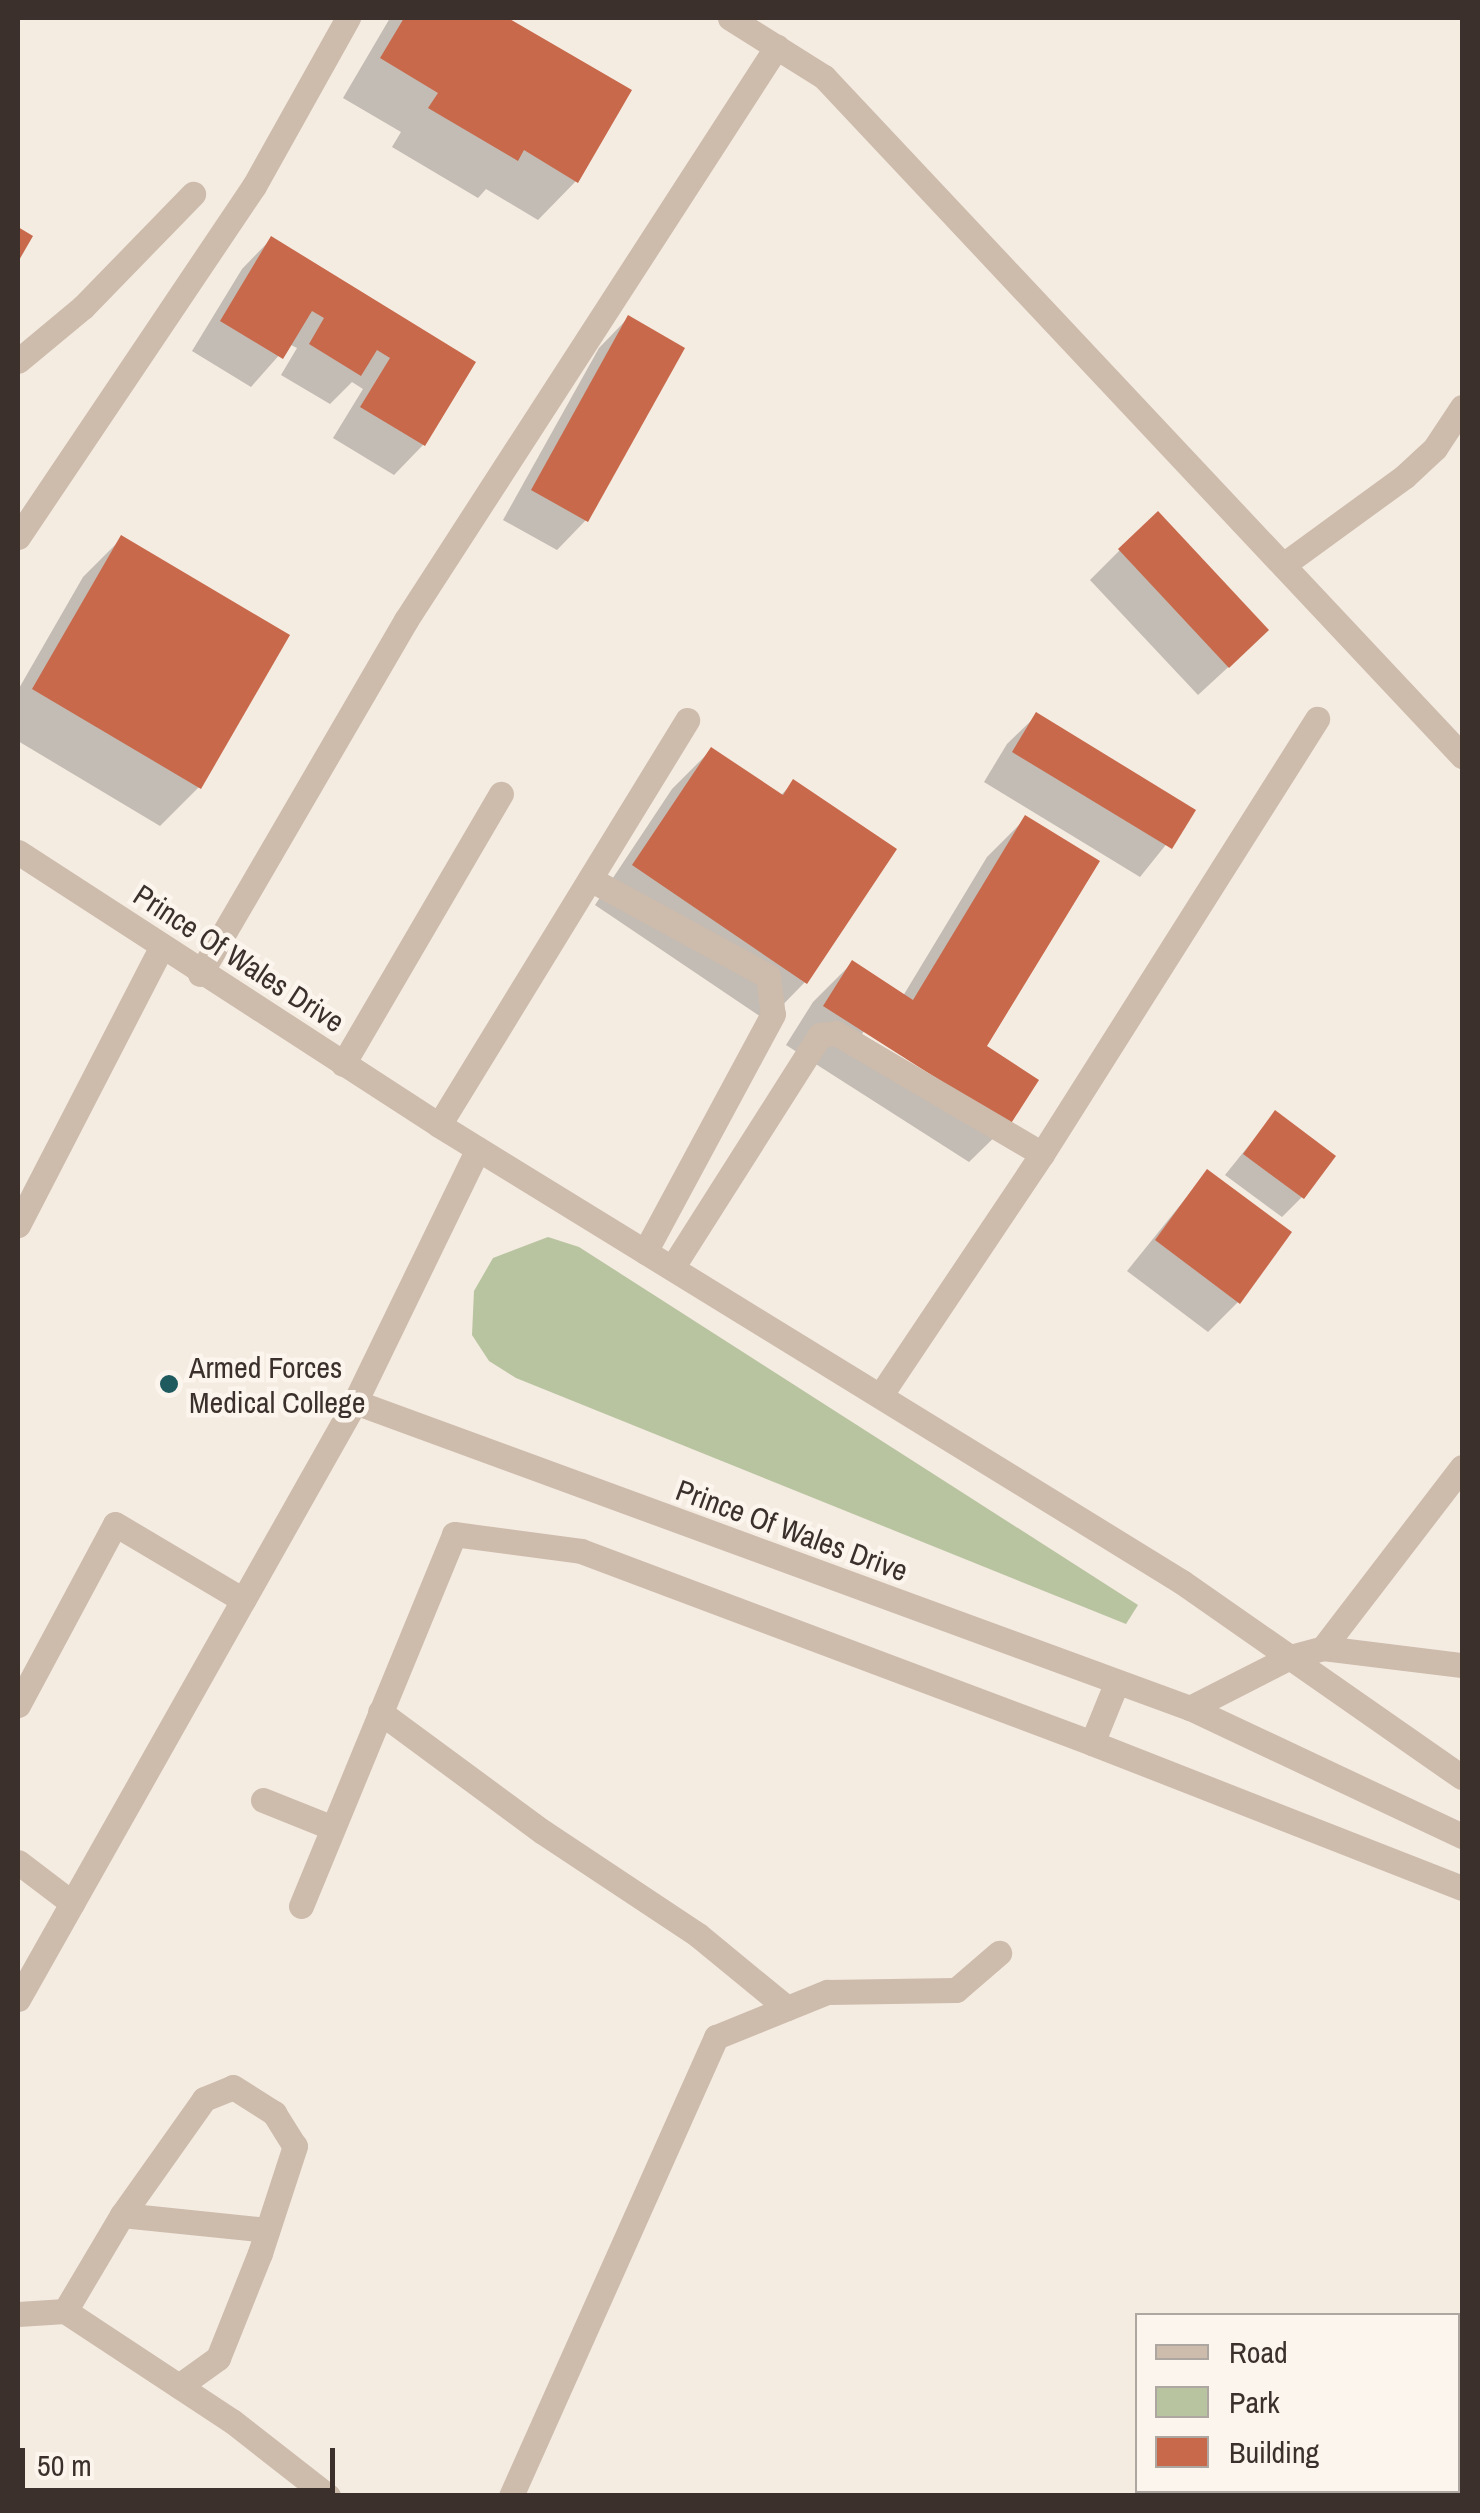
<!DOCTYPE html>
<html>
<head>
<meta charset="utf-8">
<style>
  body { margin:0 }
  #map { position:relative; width:1480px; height:2513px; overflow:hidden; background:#f4ebe1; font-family:"Archivo Narrow",sans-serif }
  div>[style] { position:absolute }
  .green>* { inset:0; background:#b8c4a0 }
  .shadow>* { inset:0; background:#0003 }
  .building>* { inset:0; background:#c8694b }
  .minor>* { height:25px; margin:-12.5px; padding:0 12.5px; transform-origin:12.5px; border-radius:12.5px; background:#cdbbac }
  .dots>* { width:28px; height:28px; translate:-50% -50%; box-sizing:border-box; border:5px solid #fbf5ee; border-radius:50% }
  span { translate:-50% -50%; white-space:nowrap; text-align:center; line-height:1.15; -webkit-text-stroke:9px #fbf5ee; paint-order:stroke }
  .street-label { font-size:30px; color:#3b302b }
  .poi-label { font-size:30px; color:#3b302b }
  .left { translate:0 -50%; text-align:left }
  .frame { position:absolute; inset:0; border:20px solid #3b302b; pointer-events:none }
  .legend { position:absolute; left:1135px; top:2313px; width:325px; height:180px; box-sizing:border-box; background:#fbf5ee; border:2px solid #aea6a0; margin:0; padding:12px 18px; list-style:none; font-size:30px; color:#3b302b }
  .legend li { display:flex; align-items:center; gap:20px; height:50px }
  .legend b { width:50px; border:2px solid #aea6a0 }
  .scale { position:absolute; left:20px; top:2448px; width:315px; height:45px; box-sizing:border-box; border:5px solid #3b302b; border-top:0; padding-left:12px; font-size:30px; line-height:35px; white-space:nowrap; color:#3b302b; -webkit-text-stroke:8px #fbf5ee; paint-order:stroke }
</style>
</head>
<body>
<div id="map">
  <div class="green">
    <div style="clip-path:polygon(548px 1237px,579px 1247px,1138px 1605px,1126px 1624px,516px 1378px,489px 1361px,472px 1335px,474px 1291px,493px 1258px)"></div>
  </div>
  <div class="shadow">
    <div style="clip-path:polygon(390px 18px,503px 18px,629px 91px,576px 181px,538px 220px,486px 189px,478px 198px,392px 147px,401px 132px,343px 98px)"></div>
    <div style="clip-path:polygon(271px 239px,473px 363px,423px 445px,394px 475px,333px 438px,363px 389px,352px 382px,330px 404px,281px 375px,297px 348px,289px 344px,251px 387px,192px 351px,242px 269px)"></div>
    <div style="clip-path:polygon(628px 318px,586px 520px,557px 550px,503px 520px,599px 348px)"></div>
    <div style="clip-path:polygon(122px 538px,199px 787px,160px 826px,18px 741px,18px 690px,83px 577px)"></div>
    <div style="clip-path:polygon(1120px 550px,1236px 660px,1198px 695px,1090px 580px)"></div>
    <div style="clip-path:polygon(1037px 715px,1193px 811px,1140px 877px,984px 782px,1007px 744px)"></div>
    <div style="clip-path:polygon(711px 750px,780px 796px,794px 782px,805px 982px,767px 1021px,595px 905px,672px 789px)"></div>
    <div style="clip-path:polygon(evenodd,1026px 818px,984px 1047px,1008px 1124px,969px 1162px,786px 1045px,813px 1002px,852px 963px,903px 996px,987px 857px,1026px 818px,865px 1030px,950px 1084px,950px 1090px,862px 1034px,865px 1030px)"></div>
    <div style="clip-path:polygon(1275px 1113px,1302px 1197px,1282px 1217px,1225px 1175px)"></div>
    <div style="clip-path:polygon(1207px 1172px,1238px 1302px,1208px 1332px,1127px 1271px)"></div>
  </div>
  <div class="building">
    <div style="clip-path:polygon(404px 18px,508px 18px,632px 90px,578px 183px,524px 150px,518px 161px,428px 108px,438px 93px,380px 58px)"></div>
    <div style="clip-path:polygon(18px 227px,33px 236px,18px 262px)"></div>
    <div style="clip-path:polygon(271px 236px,476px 362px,425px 446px,360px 407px,390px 358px,377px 350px,361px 376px,309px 344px,324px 318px,312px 311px,283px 359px,220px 321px)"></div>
    <div style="clip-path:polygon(628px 315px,685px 348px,588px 522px,531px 490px)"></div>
    <div style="clip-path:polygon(1158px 511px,1269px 630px,1229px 668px,1118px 549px)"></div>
    <div style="clip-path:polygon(121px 535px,290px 635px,201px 789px,32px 689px)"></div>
    <div style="clip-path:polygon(1036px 712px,1196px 810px,1172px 849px,1012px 752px)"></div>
    <div style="clip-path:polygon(711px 747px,783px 795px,793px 779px,897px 849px,807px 984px,632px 865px)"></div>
    <div style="clip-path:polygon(1025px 815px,1100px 861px,987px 1046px,1039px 1080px,1010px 1125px,823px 1006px,852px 960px,913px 1000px)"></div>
    <div style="clip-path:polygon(1275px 1110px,1336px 1156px,1304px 1199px,1243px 1154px)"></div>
    <div style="clip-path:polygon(1207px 1169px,1292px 1232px,1240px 1304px,1155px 1240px)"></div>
  </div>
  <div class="minor">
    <div style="left:730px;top:18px;width:111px;rotate:32.1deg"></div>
    <div style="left:824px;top:77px;width:932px;rotate:46.78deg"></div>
    <div style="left:18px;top:361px;width:85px;rotate:-39.7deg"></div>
    <div style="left:83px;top:307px;width:158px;rotate:-45.8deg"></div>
    <div style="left:18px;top:537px;width:423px;rotate:-56.1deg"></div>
    <div style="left:254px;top:186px;width:193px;rotate:-60.8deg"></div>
    <div style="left:1283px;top:565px;width:151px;rotate:-36.1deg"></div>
    <div style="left:1405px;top:476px;width:41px;rotate:-43deg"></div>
    <div style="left:1435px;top:448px;width:49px;rotate:-56.6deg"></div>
    <div style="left:18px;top:852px;width:502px;rotate:32.96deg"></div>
    <div style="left:439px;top:1125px;width:872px;rotate:31.59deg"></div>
    <div style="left:1182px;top:1582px;width:341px;rotate:34.9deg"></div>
    <div style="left:590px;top:879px;width:203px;rotate:28.6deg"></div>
    <div style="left:768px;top:976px;width:38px;rotate:83deg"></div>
    <div style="left:773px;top:1014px;width:270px;rotate:118.3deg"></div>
    <div style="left:200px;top:974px;width:410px;rotate:-59.8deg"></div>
    <div style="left:406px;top:620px;width:683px;rotate:-57.12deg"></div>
    <div style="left:343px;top:1064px;width:313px;rotate:-59.7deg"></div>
    <div style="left:439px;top:1125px;width:475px;rotate:-58.5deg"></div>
    <div style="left:1042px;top:1154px;width:515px;rotate:-57.7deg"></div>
    <div style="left:18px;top:1225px;width:312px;rotate:-62.7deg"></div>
    <div style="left:672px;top:1268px;width:276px;rotate:-57.6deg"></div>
    <div style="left:820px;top:1035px;width:16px;rotate:-7deg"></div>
    <div style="left:836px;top:1033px;width:239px;rotate:30.4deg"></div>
    <div style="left:1042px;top:1154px;width:291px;rotate:123.8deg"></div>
    <div style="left:355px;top:1402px;width:889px;rotate:20.13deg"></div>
    <div style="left:1190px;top:1708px;width:301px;rotate:25.2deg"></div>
    <div style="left:1323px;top:1648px;width:140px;rotate:7deg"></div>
    <div style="left:18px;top:1705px;width:205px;rotate:-61.8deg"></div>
    <div style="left:115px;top:1524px;width:149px;rotate:30.7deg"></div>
    <div style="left:1190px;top:1708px;width:112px;rotate:-27deg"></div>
    <div style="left:1290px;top:1657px;width:34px;rotate:-15deg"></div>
    <div style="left:1323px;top:1648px;width:228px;rotate:-52.5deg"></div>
    <div style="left:380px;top:1712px;width:202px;rotate:36.4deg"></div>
    <div style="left:543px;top:1832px;width:186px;rotate:33.6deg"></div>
    <div style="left:698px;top:1935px;width:115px;rotate:39.4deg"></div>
    <div style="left:1092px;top:1743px;width:397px;rotate:21.4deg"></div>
    <div style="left:263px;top:1800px;width:75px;rotate:21.8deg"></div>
    <div style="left:18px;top:1862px;width:68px;rotate:37.2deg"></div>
    <div style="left:301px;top:1906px;width:402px;rotate:-67.6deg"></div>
    <div style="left:454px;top:1534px;width:128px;rotate:7.6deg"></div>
    <div style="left:581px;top:1551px;width:546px;rotate:20.59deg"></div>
    <div style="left:1092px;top:1743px;width:64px;rotate:-67.9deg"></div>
    <div style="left:18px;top:1999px;width:686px;rotate:-60.56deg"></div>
    <div style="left:355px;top:1402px;width:281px;rotate:-64.1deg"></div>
    <div style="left:122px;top:2215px;width:146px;rotate:5.9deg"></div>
    <div style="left:65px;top:2311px;width:112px;rotate:-59.3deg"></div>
    <div style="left:122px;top:2215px;width:142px;rotate:-54.7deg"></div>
    <div style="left:204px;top:2099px;width:31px;rotate:-22deg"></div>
    <div style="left:233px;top:2087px;width:49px;rotate:32.4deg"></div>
    <div style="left:274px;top:2113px;width:39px;rotate:58deg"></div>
    <div style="left:295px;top:2146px;width:113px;rotate:108.1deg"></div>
    <div style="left:260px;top:2253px;width:113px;rotate:111.8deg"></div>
    <div style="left:218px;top:2358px;width:48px;rotate:144.3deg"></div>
    <div style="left:18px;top:2314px;width:47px;rotate:-3.7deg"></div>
    <div style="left:65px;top:2311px;width:200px;rotate:33.4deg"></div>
    <div style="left:232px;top:2421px;width:122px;rotate:38deg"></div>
    <div style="left:511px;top:2496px;width:503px;rotate:-65.93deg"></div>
    <div style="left:716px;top:2037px;width:120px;rotate:-22.1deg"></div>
    <div style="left:827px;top:1992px;width:129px;rotate:-0.9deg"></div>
    <div style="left:956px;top:1990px;width:57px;rotate:-40.7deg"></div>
  </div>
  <div class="dots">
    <div style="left:169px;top:1384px;background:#1f5a5e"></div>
  </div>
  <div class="street-label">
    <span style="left:239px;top:958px;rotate:33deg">Prince Of Wales Drive</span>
    <span style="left:792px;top:1530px;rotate:20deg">Prince Of Wales Drive</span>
  </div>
  <div class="poi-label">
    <span class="left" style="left:189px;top:1384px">Armed Forces<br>Medical College</span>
  </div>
  <div class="frame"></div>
  <ul class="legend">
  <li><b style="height:12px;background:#cdbbac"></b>Road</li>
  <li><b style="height:28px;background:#b8c4a0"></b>Park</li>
  <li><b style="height:28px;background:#c8694b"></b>Building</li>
  </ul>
  <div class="scale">50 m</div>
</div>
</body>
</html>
